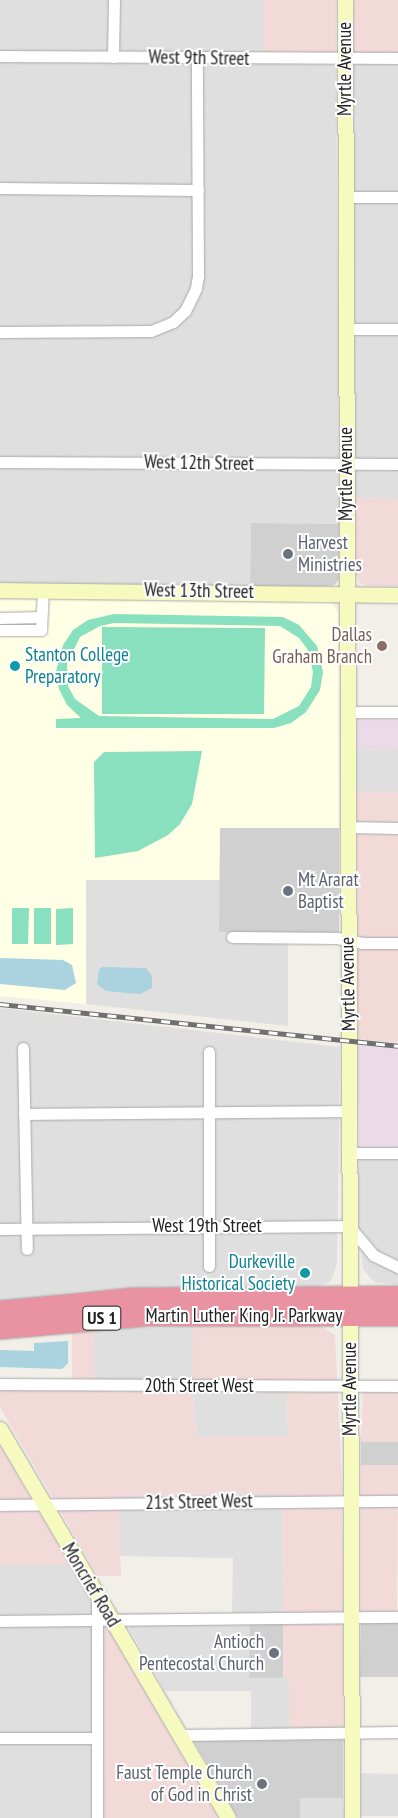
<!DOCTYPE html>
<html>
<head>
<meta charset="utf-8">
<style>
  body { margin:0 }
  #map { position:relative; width:398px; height:1818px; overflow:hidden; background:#f2efe9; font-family:"PT Sans Narrow",sans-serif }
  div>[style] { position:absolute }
  .residential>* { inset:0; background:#e0dfdf }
  .commercial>* { inset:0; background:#f2dad9 }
  .industrial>* { inset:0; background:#ebdbe8 }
  .education>* { inset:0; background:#ffffe5 }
  .religious>* { inset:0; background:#d0d0d0 }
  .pitch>* { inset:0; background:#88e0be }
  .water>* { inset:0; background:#aad3df }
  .roads { filter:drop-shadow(0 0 1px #a9a9a9) drop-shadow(0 0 1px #a9a9a9) }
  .street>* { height:11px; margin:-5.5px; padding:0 5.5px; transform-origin:5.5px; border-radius:5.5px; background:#fff }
  .secondary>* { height:15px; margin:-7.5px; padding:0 7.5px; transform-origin:7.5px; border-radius:7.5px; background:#f7fabf }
  .highway>* { height:20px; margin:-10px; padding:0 10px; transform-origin:10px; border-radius:10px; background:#e892a2 }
  .rail>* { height:5px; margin-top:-2.5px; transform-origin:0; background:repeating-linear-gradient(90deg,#fff 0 9px,#707070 0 18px); box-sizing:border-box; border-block:1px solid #707070 }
  .dots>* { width:14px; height:14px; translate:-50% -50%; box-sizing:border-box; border:2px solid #fff; border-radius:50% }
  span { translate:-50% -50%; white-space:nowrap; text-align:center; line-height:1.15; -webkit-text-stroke:4px #fff; paint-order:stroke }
  .shield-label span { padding:1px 4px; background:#fff; border:1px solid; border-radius:4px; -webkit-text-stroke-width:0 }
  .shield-label { font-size:18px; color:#222; font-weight:700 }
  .street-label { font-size:19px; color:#222 }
  .worship-label { font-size:19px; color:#5b616d }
  .left { translate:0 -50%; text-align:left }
  .right { translate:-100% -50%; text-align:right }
  .education-label { font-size:19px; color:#785e54 }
  .culture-label { font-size:19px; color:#0d838f }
</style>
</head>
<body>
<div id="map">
  <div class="residential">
    <div style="clip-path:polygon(0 0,263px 0,263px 53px,336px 55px,339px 524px,251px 523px,250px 586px,0 585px)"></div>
    <div style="clip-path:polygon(354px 52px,398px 52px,398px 499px,355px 498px)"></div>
    <div style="clip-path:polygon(398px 749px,398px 792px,357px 792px,357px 750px)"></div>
    <div style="clip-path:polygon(85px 880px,220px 880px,219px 931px,288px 932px,288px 1026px,86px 1004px)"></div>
    <div style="clip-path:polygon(0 1008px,340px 1047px,337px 1264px,331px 1281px,318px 1287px,158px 1287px,83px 1291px,0 1301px)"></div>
    <div style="clip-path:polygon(359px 1147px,398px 1147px,398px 1285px,374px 1282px,363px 1269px,357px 1212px)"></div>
    <div style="clip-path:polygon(193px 1326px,193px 1392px,287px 1393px,288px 1437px,196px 1437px,193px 1392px,94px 1391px,94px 1330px)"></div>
    <div style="clip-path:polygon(283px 1493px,283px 1614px,250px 1613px,249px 1678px,289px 1678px,290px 1740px,251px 1741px,251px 1691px,165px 1691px,120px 1613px,232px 1613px,233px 1558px,120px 1556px,118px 1496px)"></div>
    <div style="clip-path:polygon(0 1565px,70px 1565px,105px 1624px,104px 1818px,0 1818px)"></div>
    <div style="clip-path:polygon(361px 1773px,398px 1774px,398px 1816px,361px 1816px)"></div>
    <div style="clip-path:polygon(300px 1798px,343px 1798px,344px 1818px,300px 1818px)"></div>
  </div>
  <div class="commercial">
    <div style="clip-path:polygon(263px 0,336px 0,336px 55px,263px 54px)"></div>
    <div style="clip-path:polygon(354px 0,398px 0,398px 52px,354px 52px)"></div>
    <div style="clip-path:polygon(355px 498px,398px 499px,398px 586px,368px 586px,360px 583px,356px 576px)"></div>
    <div style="clip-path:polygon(357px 792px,398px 792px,398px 1043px,358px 1039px)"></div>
    <div style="clip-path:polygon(evenodd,193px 1326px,320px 1326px,335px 1335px,342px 1483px,343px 1740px,290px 1740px,289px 1678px,283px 1678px,282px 1494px,119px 1496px,121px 1576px,98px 1576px,0 1407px,0 1390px,72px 1390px,72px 1332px,94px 1330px,95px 1391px,193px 1392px,193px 1326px,193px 1392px,287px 1393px,288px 1436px,196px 1437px,193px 1392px)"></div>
    <div style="clip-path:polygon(363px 1390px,398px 1390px,398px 1442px,361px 1442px)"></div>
    <div style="clip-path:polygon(0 1446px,31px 1499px,70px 1565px,0 1565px)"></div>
    <div style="clip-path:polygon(361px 1465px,398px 1465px,397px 1622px,361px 1623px)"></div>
    <div style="clip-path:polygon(105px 1624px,218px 1818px,104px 1818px)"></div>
  </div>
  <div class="industrial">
    <div style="clip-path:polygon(357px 719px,398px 719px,398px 749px,357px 750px)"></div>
    <div style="clip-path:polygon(358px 1039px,398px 1043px,398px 1147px,359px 1147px)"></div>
  </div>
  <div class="education">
    <div style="clip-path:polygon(0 595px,327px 601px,333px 603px,338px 612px,339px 828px,220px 828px,220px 880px,86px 880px,86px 1004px,0 996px)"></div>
  </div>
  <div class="religious">
    <div style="clip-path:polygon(251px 523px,339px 524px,339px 580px,334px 585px,327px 586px,250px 586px)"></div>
    <div style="clip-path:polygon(220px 828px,339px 828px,339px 932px,219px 932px)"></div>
    <div style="clip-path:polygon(361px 1442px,398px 1442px,398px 1465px,361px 1465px)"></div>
    <div style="clip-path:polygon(250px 1613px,283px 1614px,283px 1678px,249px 1678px)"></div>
    <div style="clip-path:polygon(398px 1622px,398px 1677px,360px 1677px,361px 1623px)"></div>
    <div style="clip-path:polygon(343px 1740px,343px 1798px,300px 1798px,300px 1818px,238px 1818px,194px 1741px)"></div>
  </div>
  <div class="pitch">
    <div style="clip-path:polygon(evenodd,114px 614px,283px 617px,299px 625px,317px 646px,323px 672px,320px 690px,306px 712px,291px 723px,274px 728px,56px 728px,56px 719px,81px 718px,67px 705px,59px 689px,56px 671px,63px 645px,73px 630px,88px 620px,114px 614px,114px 623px,280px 626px,299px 638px,308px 650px,313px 672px,311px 687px,299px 706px,273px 719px,99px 716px,75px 699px,68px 686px,67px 664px,80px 637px,100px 626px,114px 623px)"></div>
    <div style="clip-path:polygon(102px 627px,265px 628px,264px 714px,102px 714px)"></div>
    <div style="clip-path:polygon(202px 751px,192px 804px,180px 824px,168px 835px,138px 851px,95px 858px,94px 762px,104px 752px)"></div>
    <div style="clip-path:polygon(12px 908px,29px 908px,28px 944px,12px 944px)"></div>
    <div style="clip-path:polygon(34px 908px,51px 908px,51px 944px,34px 944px)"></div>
    <div style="clip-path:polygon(73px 908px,73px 944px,56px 945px,56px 909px)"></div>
  </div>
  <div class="water">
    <div style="clip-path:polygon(0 958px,63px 960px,72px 965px,76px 983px,65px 990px,0 984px)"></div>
    <div style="clip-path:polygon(103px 967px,146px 968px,152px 976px,152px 988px,140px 994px,106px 991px,97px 984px,99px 969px)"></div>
    <div style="clip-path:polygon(68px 1341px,68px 1363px,62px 1369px,0 1367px,0 1350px,34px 1351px,34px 1343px)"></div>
  </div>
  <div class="roads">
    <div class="street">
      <div style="left:0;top:56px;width:398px;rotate:0.3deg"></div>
      <div style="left:113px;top:57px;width:57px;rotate:-89deg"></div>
      <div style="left:0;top:188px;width:198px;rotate:0.6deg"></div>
      <div style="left:345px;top:197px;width:53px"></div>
      <div style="left:346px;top:329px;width:52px"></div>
      <div style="left:0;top:332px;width:151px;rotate:-0.4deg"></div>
      <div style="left:151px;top:331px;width:24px;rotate:-22deg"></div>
      <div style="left:173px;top:322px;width:16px;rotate:-43deg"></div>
      <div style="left:185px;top:311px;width:25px;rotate:-64deg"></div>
      <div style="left:196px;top:288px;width:12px;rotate:-81deg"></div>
      <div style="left:198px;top:276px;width:218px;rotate:-90.3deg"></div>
      <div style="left:0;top:462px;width:398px;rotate:0.3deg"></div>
      <div style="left:0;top:618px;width:41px;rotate:-1.4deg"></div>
      <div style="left:0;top:630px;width:41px"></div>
      <div style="left:41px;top:630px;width:40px;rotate:-87.1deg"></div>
      <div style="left:347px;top:712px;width:51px"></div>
      <div style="left:348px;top:827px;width:50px;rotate:1.1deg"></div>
      <div style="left:232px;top:937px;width:105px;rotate:0.5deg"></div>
      <div style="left:337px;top:938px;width:25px;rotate:11deg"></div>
      <div style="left:362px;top:943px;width:36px"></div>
      <div style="left:23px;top:1048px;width:201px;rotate:88.9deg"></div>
      <div style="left:209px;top:1052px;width:214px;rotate:90deg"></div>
      <div style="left:24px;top:1114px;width:325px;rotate:-0.5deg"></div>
      <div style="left:349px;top:1153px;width:49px"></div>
      <div style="left:0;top:1229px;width:349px;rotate:-0.5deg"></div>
      <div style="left:349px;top:1226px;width:38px;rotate:50deg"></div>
      <div style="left:373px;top:1255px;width:28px;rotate:26deg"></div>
      <div style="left:0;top:1384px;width:398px;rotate:0.3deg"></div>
      <div style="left:0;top:1505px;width:398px;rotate:-0.6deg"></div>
      <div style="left:97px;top:1595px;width:223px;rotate:90deg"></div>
      <div style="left:0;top:1621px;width:398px;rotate:-0.6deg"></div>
      <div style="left:180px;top:1735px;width:218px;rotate:-0.8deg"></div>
      <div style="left:0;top:1738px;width:97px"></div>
    </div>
    <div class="secondary">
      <div style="left:345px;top:0;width:1818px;rotate:89.78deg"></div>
      <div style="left:0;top:590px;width:398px;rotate:0.7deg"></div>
      <div style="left:0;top:1429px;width:451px;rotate:59.6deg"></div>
    </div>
    <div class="highway">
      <div style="left:0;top:1311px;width:135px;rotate:-5.5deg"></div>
      <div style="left:134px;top:1298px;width:264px;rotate:-0.4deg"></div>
      <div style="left:0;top:1329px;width:151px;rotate:-5deg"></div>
      <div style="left:150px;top:1316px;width:248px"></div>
    </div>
  </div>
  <div class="rail">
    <div style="left:0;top:1004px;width:400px;rotate:6deg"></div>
  </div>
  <div class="dots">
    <div style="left:288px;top:554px;background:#6b7280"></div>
    <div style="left:382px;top:646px;background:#8d6e63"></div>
    <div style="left:15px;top:666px;background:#0f9aa8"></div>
    <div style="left:288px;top:891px;background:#6b7280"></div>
    <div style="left:305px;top:1273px;background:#0f9aa8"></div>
    <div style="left:274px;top:1653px;background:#6b7280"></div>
    <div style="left:262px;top:1784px;background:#6b7280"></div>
  </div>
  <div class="shield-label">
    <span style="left:102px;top:1318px">US 1</span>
  </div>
  <div class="street-label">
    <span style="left:199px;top:58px;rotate:1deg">West 9th Street</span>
    <span style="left:345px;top:69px;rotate:-90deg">Myrtle Avenue</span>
    <span style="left:199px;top:463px;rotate:1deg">West 12th Street</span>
    <span style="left:346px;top:474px;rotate:-90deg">Myrtle Avenue</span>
    <span style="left:199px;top:591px;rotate:1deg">West 13th Street</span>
    <span style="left:348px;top:984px;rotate:-91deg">Myrtle Avenue</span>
    <span style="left:207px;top:1226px">West 19th Street</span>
    <span style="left:244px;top:1316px">Martin Luther King Jr. Parkway</span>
    <span style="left:199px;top:1386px">20th Street West</span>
    <span style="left:350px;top:1389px;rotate:-90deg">Myrtle Avenue</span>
    <span style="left:199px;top:1502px;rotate:-1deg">21st Street West</span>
    <span style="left:91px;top:1585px;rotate:59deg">Moncrief Road</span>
  </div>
  <div class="worship-label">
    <span class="left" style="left:298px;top:554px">Harvest<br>Ministries</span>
    <span class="left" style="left:298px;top:891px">Mt Ararat<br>Baptist</span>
    <span class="right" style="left:264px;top:1653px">Antioch<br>Pentecostal Church</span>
    <span class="right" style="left:252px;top:1784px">Faust Temple Church<br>of God in Christ</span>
  </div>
  <div class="education-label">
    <span class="right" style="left:372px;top:646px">Dallas<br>Graham Branch</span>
  </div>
  <div class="culture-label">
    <span class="left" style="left:25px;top:666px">Stanton College<br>Preparatory</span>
    <span class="right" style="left:295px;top:1273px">Durkeville<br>Historical Society</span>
  </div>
</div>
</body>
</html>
